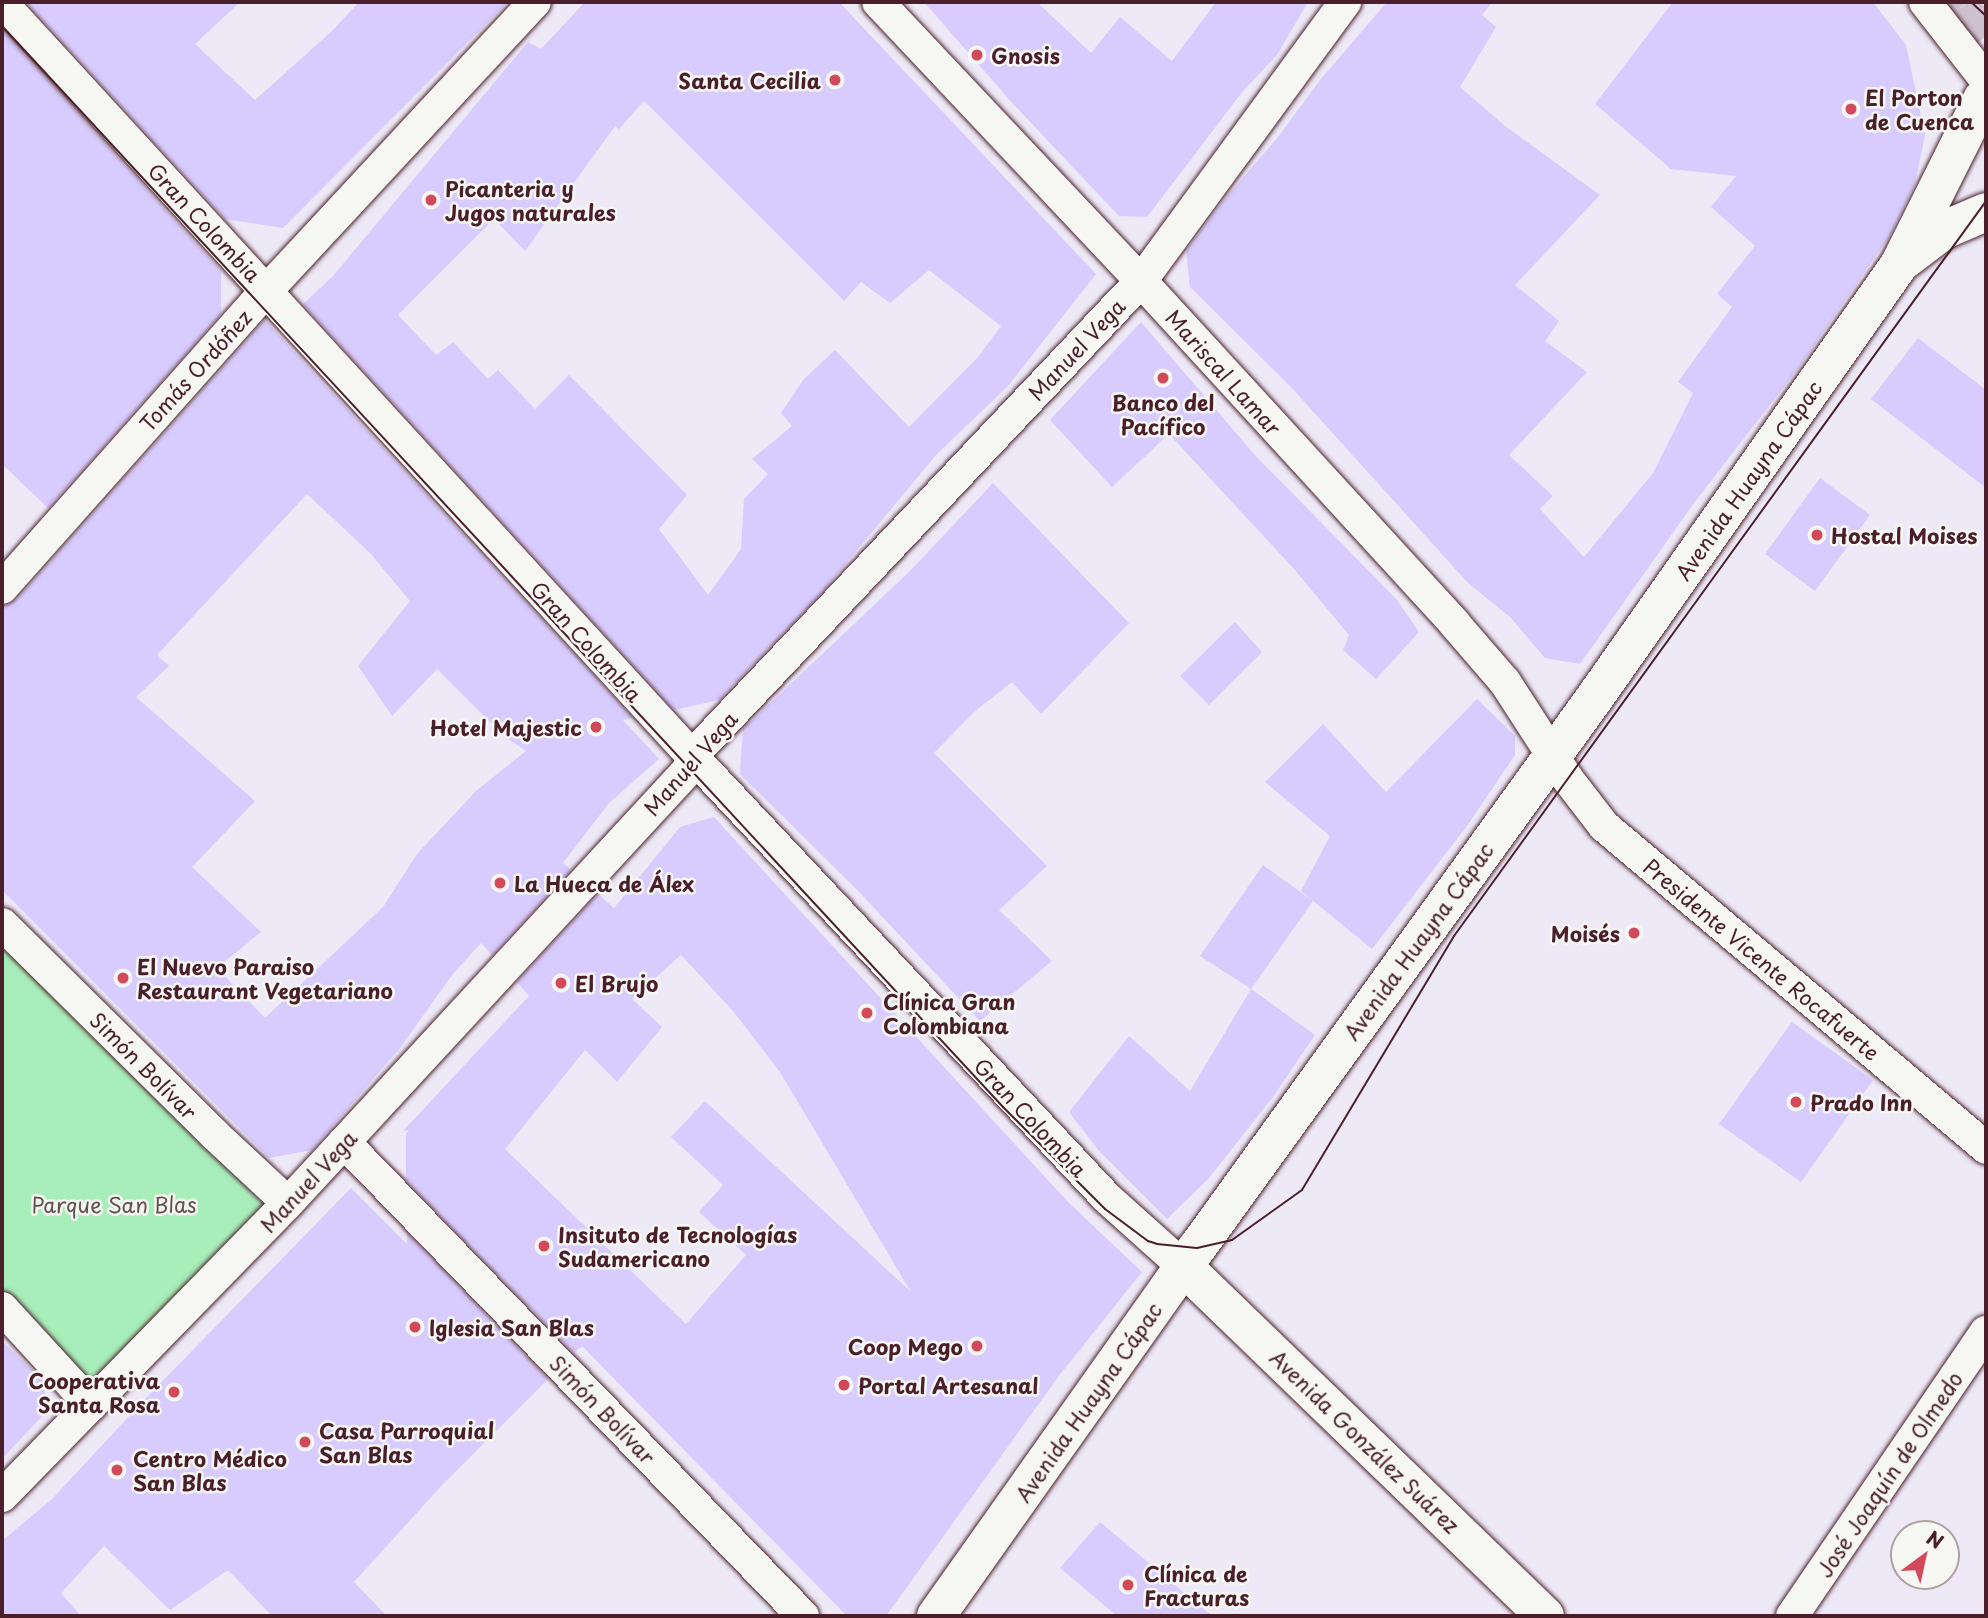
<!DOCTYPE html>
<html>
<head>
<meta charset="utf-8">
<style>
  body { margin:0 }
  #map { position:relative; width:1988px; height:1618px; overflow:hidden; background:#ede9f6; font-family:"Playpen Sans",sans-serif }
  div>[style] { position:absolute }
  .green>* { inset:0; background:#a8eeba }
  .building>* { inset:0; background:#d8ccfe }
  .street-tunnel>* { height:32px; margin-top:-16px; transform-origin:0; background:repeating-linear-gradient(90deg,#ccc1cd 0 32px,transparent 0 48px) }
  .secondary-tunnel>* { height:38px; margin-top:-19px; transform-origin:0; background:repeating-linear-gradient(90deg,#ccc1cd 0 38px,transparent 0 57px) }
  .roads { filter:drop-shadow(0 0 2px #4a1f2b) drop-shadow(0 0 2px #4a1f2b) }
  .street>* { height:32px; margin:-16px; padding:0 16px; transform-origin:16px; border-radius:16px; background:#f6f6f2 }
  .secondary>* { height:38px; margin:-19px; padding:0 19px; transform-origin:19px; border-radius:19px; background:#f6f6f2 }
  .tram>* { height:2px; margin:-1px; padding:0 1px; transform-origin:1px; border-radius:1px; background:#4a1f2b }
  .dots>* { width:19px; height:19px; translate:-50% -50%; box-sizing:border-box; border:4px solid #f6f6f2; border-radius:50% }
  span { translate:-50% -50%; white-space:nowrap; text-align:center; line-height:1.15; -webkit-text-stroke:5px #f6f6f2; paint-order:stroke }
  .poi-label { font-size:21px; color:#4a1f2b; font-weight:700 }
  .left { translate:0 -50%; text-align:left }
  .right { translate:-100% -50%; text-align:right }
  .street-label { font-size:21px; color:#4a1f2b }
  .park-label { font-size:21px; color:#62534f }
  .frame { position:absolute; inset:0; border:4px solid #4a1f2b; pointer-events:none }
  .north { position:absolute; left:1890px; top:1520px; width:70px; height:70px; box-sizing:border-box; background:#f6f6f2; border:2px solid #b1a0a2; border-radius:50%; rotate:33deg; font-size:19px; font-weight:700; line-height:28px; text-align:center; color:#4a1f2b }
  .north::after { content:''; display:block; margin:auto; width:24px; height:32px; background:#d1495b; clip-path:polygon(50% 0,100% 100%,50% 72%,0 100%) }
</style>
</head>
<body>
<div id="map">
  <div class="green">
    <div style="clip-path:polygon(2px 937px,270px 1202px,95px 1384px,87px 1386px,2px 1297px)"></div>
  </div>
  <div class="building">
    <div style="clip-path:polygon(26px 2px,240px 2px,195px 44px,255px 100px,332px 31px,359px 2px,508px 2px,283px 228px,225px 219px)"></div>
    <div style="clip-path:polygon(evenodd,585px 2px,839px 2px,1096px 274px,1008px 386px,936px 455px,824px 590px,719px 700px,674px 710px,303px 304px,333px 276px,528px 42px,541px 49px,585px 2px,644px 101px,844px 301px,861px 282px,890px 303px,929px 270px,1001px 326px,977px 358px,909px 427px,835px 350px,804px 379px,781px 413px,792px 426px,752px 459px,768px 474px,744px 499px,741px 549px,708px 595px,659px 529px,687px 495px,569px 375px,535px 409px,498px 370px,488px 379px,453px 342px,436px 355px,398px 315px,494px 219px,525px 251px,615px 126px,619px 129px,644px 101px)"></div>
    <div style="clip-path:polygon(924px 2px,1037px 2px,1091px 53px,1120px 17px,1172px 61px,1216px 2px,1308px 2px,1277px 55px,1243px 91px,1147px 217px,1119px 216px,1014px 105px)"></div>
    <div style="clip-path:polygon(1387px 2px,1492px 2px,1482px 15px,1496px 27px,1460px 87px,1505px 126px,1600px 195px,1515px 285px,1559px 321px,1545px 341px,1587px 372px,1509px 455px,1553px 496px,1540px 509px,1584px 557px,1653px 473px,1693px 393px,1678px 382px,1732px 307px,1717px 294px,1755px 246px,1711px 207px,1736px 176px,1671px 169px,1595px 104px,1673px 2px,1873px 2px,1906px 45px,1925px 135px,1915px 183px,1890px 235px,1800px 366px,1694px 503px,1580px 664px,1545px 658px,1510px 617px,1468px 583px,1291px 387px,1190px 287px,1186px 251px,1223px 201px,1278px 137px,1320px 80px)"></div>
    <div style="clip-path:polygon(2px 30px,221px 271px,221px 314px,48px 508px,2px 464px)"></div>
    <div style="clip-path:polygon(evenodd,265px 320px,633px 718px,623px 720px,659px 759px,609px 803px,563px 863px,571px 870px,492px 955px,481px 943px,452px 975px,400px 1048px,312px 1150px,269px 1158px,2px 890px,2px 607px,16px 600px,265px 320px,307px 494px,370px 553px,410px 601px,358px 666px,392px 716px,437px 669px,505px 737px,526px 751px,476px 791px,417px 854px,383px 907px,265px 1018px,217px 968px,261px 932px,192px 867px,255px 801px,136px 697px,169px 666px,157px 655px,307px 494px)"></div>
    <div style="clip-path:polygon(1141px 322px,1254px 454px,1397px 600px,1419px 632px,1376px 679px,1343px 650px,1349px 635px,1294px 569px,1169px 434px,1112px 487px,1050px 420px)"></div>
    <div style="clip-path:polygon(1918px 338px,1986px 390px,1986px 488px,1871px 399px)"></div>
    <div style="clip-path:polygon(1820px 478px,1870px 515px,1815px 591px,1765px 554px)"></div>
    <div style="clip-path:polygon(993px 483px,1129px 623px,1041px 714px,1012px 682px,974px 712px,934px 753px,1047px 866px,999px 910px,1052px 961px,980px 1021px,861px 894px,740px 774px,743px 729px,912px 569px)"></div>
    <div style="clip-path:polygon(1235px 622px,1262px 652px,1209px 705px,1180px 676px)"></div>
    <div style="clip-path:polygon(1477px 699px,1515px 736px,1515px 755px,1467px 826px,1372px 949px,1301px 891px,1330px 836px,1265px 782px,1323px 724px,1386px 792px)"></div>
    <div style="clip-path:polygon(evenodd,714px 817px,1068px 1202px,1142px 1272px,1058px 1377px,886px 1616px,847px 1616px,582px 1346px,574px 1353px,406px 1180px,406px 1134px,409px 1130px,403px 1131px,529px 996px,517px 982px,598px 894px,614px 908px,680px 827px,714px 817px,681px 955px,733px 1011px,780px 1072px,911px 1292px,705px 1101px,671px 1137px,723px 1185px,699px 1212px,746px 1255px,686px 1324px,505px 1149px,585px 1050px,617px 1082px,662px 1027px,632px 999px,681px 955px)"></div>
    <div style="clip-path:polygon(1263px 865px,1313px 901px,1251px 989px,1200px 956px)"></div>
    <div style="clip-path:polygon(1251px 989px,1315px 1035px,1273px 1097px,1209px 1178px,1167px 1219px,1099px 1151px,1069px 1112px,1129px 1036px,1190px 1091px)"></div>
    <div style="clip-path:polygon(1792px 1022px,1873px 1080px,1801px 1182px,1719px 1124px)"></div>
    <div style="clip-path:polygon(351px 1188px,407px 1244px,407px 1233px,548px 1379px,443px 1484px,354px 1582px,387px 1616px,272px 1616px,228px 1570px,170px 1610px,104px 1546px,61px 1593px,81px 1616px,2px 1616px,2px 1541px,52px 1499px,146px 1398px)"></div>
    <div style="clip-path:polygon(2px 1341px,43px 1380px,48px 1410px,2px 1459px)"></div>
    <div style="clip-path:polygon(1100px 1522px,1212px 1616px,1117px 1616px,1060px 1568px)"></div>
  </div>
  <div class="street-tunnel">
    <div style="left:1952px;top:2px;width:11px;rotate:41deg"></div>
  </div>
  <div class="secondary-tunnel">
    <div style="left:1960px;top:9px;width:37px;rotate:45deg"></div>
  </div>
  <div class="roads">
    <div class="street">
      <div style="left:878px;top:2px;width:383px;rotate:46.7deg"></div>
      <div style="left:1141px;top:281px;width:464px;rotate:47.5deg"></div>
      <div style="left:1454px;top:623px;width:78px;rotate:49.2deg"></div>
      <div style="left:1505px;top:682px;width:114px;rotate:57.1deg"></div>
      <div style="left:1567px;top:778px;width:61px;rotate:52.4deg"></div>
      <div style="left:1604px;top:826px;width:500px;rotate:40.1deg"></div>
      <div style="left:1925px;top:2px;width:99px;rotate:52deg"></div>
      <div style="left:2px;top:3px;width:1021px;rotate:47.5deg"></div>
      <div style="left:692px;top:756px;width:606px;rotate:46.8deg"></div>
      <div style="left:1107px;top:1198px;width:103px;rotate:41.9deg"></div>
      <div style="left:2px;top:588px;width:384px;rotate:-48.4deg"></div>
      <div style="left:257px;top:301px;width:408px;rotate:-47.1deg"></div>
      <div style="left:2px;top:924px;width:298px;rotate:44.7deg"></div>
      <div style="left:214px;top:1134px;width:101px;rotate:43deg"></div>
      <div style="left:344px;top:1142px;width:660px;rotate:45.92deg"></div>
      <div style="left:2px;top:1308px;width:132px;rotate:47.5deg"></div>
      <div style="left:2px;top:1496px;width:409px;rotate:-45.7deg"></div>
      <div style="left:288px;top:1203px;width:589px;rotate:-47.27deg"></div>
      <div style="left:688px;top:770px;width:15px;rotate:-74deg"></div>
      <div style="left:692px;top:756px;width:654px;rotate:-46.61deg"></div>
      <div style="left:1141px;top:281px;width:346px;rotate:-53.8deg"></div>
      <div style="left:1792px;top:1616px;width:344px;rotate:-55.7deg"></div>
    </div>
    <div class="secondary">
      <div style="left:1906px;top:259px;width:48px;rotate:-37.3deg"></div>
      <div style="left:1944px;top:230px;width:46px;rotate:-23.2deg"></div>
      <div style="left:1184px;top:1267px;width:502px;rotate:44.03deg"></div>
      <div style="left:936px;top:1616px;width:451px;rotate:-54.7deg"></div>
      <div style="left:1197px;top:1248px;width:676px;rotate:-54.15deg"></div>
      <div style="left:1593px;top:700px;width:532px;rotate:-54.88deg"></div>
      <div style="left:1899px;top:265px;width:186px;rotate:-63.4deg"></div>
    </div>
  </div>
  <div class="tram">
    <div style="left:1971px;top:2px;width:21px;rotate:43deg"></div>
    <div style="left:2px;top:26px;width:1473px;rotate:47.2deg"></div>
    <div style="left:1003px;top:1107px;width:144px;rotate:45deg"></div>
    <div style="left:1105px;top:1209px;width:54px;rotate:36.7deg"></div>
    <div style="left:1148px;top:1241px;width:9px;rotate:18deg"></div>
    <div style="left:1157px;top:1244px;width:40px;rotate:5.7deg"></div>
    <div style="left:1197px;top:1248px;width:36px;rotate:-13deg"></div>
    <div style="left:1232px;top:1240px;width:86px;rotate:-35.5deg"></div>
    <div style="left:1302px;top:1190px;width:296px;rotate:-59.1deg"></div>
    <div style="left:1454px;top:936px;width:907px;rotate:-54.1deg"></div>
  </div>
  <div class="dots">
    <div style="left:977px;top:55px;background:#d1495b"></div>
    <div style="left:835px;top:80px;background:#d1495b"></div>
    <div style="left:1851px;top:109px;background:#d1495b"></div>
    <div style="left:431px;top:200px;background:#d1495b"></div>
    <div style="left:1163px;top:378px;background:#d1495b"></div>
    <div style="left:1817px;top:535px;background:#d1495b"></div>
    <div style="left:596px;top:727px;background:#d1495b"></div>
    <div style="left:500px;top:883px;background:#d1495b"></div>
    <div style="left:1634px;top:933px;background:#d1495b"></div>
    <div style="left:123px;top:978px;background:#d1495b"></div>
    <div style="left:561px;top:983px;background:#d1495b"></div>
    <div style="left:867px;top:1013px;background:#d1495b"></div>
    <div style="left:1796px;top:1102px;background:#d1495b"></div>
    <div style="left:544px;top:1246px;background:#d1495b"></div>
    <div style="left:415px;top:1327px;background:#d1495b"></div>
    <div style="left:977px;top:1346px;background:#d1495b"></div>
    <div style="left:844px;top:1385px;background:#d1495b"></div>
    <div style="left:174px;top:1392px;background:#d1495b"></div>
    <div style="left:305px;top:1442px;background:#d1495b"></div>
    <div style="left:117px;top:1470px;background:#d1495b"></div>
    <div style="left:1128px;top:1585px;background:#d1495b"></div>
  </div>
  <div class="poi-label">
    <span class="left" style="left:991px;top:55px">Gnosis</span>
    <span class="right" style="left:821px;top:80px">Santa Cecilia</span>
    <span class="left" style="left:1865px;top:109px">El Porton<br>de Cuenca</span>
    <span class="left" style="left:445px;top:200px">Picanteria y<br>Jugos naturales</span>
    <span style="left:1163px;top:414px">Banco del<br>Pacífico</span>
    <span class="left" style="left:1831px;top:535px">Hostal Moises</span>
    <span class="right" style="left:582px;top:727px">Hotel Majestic</span>
    <span class="left" style="left:514px;top:883px">La Hueca de Álex</span>
    <span class="right" style="left:1620px;top:933px">Moisés</span>
    <span class="left" style="left:137px;top:978px">El Nuevo Paraiso<br>Restaurant Vegetariano</span>
    <span class="left" style="left:575px;top:983px">El Brujo</span>
    <span class="left" style="left:883px;top:1013px">Clínica Gran<br>Colombiana</span>
    <span class="left" style="left:1810px;top:1102px">Prado Inn</span>
    <span class="left" style="left:558px;top:1246px">Insituto de Tecnologías<br>Sudamericano</span>
    <span class="left" style="left:429px;top:1327px">Iglesia San Blas</span>
    <span class="right" style="left:963px;top:1346px">Coop Mego</span>
    <span class="right" style="left:160px;top:1392px">Cooperativa<br>Santa Rosa</span>
    <span class="left" style="left:858px;top:1385px">Portal Artesanal</span>
    <span class="left" style="left:319px;top:1442px">Casa Parroquial<br>San Blas</span>
    <span class="left" style="left:133px;top:1470px">Centro Médico<br>San Blas</span>
    <span class="left" style="left:1144px;top:1585px">Clínica de<br>Fracturas</span>
  </div>
  <div class="street-label">
    <span style="left:205px;top:222px;rotate:47deg">Gran Colombia</span>
    <span style="left:1076px;top:349px;rotate:-47deg">Manuel Vega</span>
    <span style="left:195px;top:370px;rotate:-48deg">Tomás Ordóñez</span>
    <span style="left:1224px;top:372px;rotate:48deg">Mariscal Lamar</span>
    <span style="left:1748px;top:480px;rotate:-55deg">Avenida Huayna Cápac</span>
    <span style="left:587px;top:641px;rotate:48deg">Gran Colombia</span>
    <span style="left:690px;top:763px;rotate:-49deg">Manuel Vega</span>
    <span style="left:1418px;top:941px;rotate:-54deg">Avenida Huayna Cápac</span>
    <span style="left:1762px;top:959px;rotate:40deg">Presidente Vicente Rocafuerte</span>
    <span style="left:144px;top:1065px;rotate:45deg">Simón Bolívar</span>
    <span style="left:1031px;top:1117px;rotate:47deg">Gran Colombia</span>
    <span style="left:308px;top:1181px;rotate:-47deg">Manuel Vega</span>
    <span style="left:1088px;top:1402px;rotate:-55deg">Avenida Huayna Cápac</span>
    <span style="left:603px;top:1409px;rotate:46deg">Simón Bolívar</span>
    <span style="left:1365px;top:1441px;rotate:44deg">Avenida González Suárez</span>
    <span style="left:1889px;top:1474px;rotate:-56deg">José Joaquín de Olmedo</span>
  </div>
  <div class="park-label">
    <span style="left:114px;top:1204px">Parque San Blas</span>
  </div>
  <div class="frame"></div>
  <div class="north">N</div>
</div>
</body>
</html>
